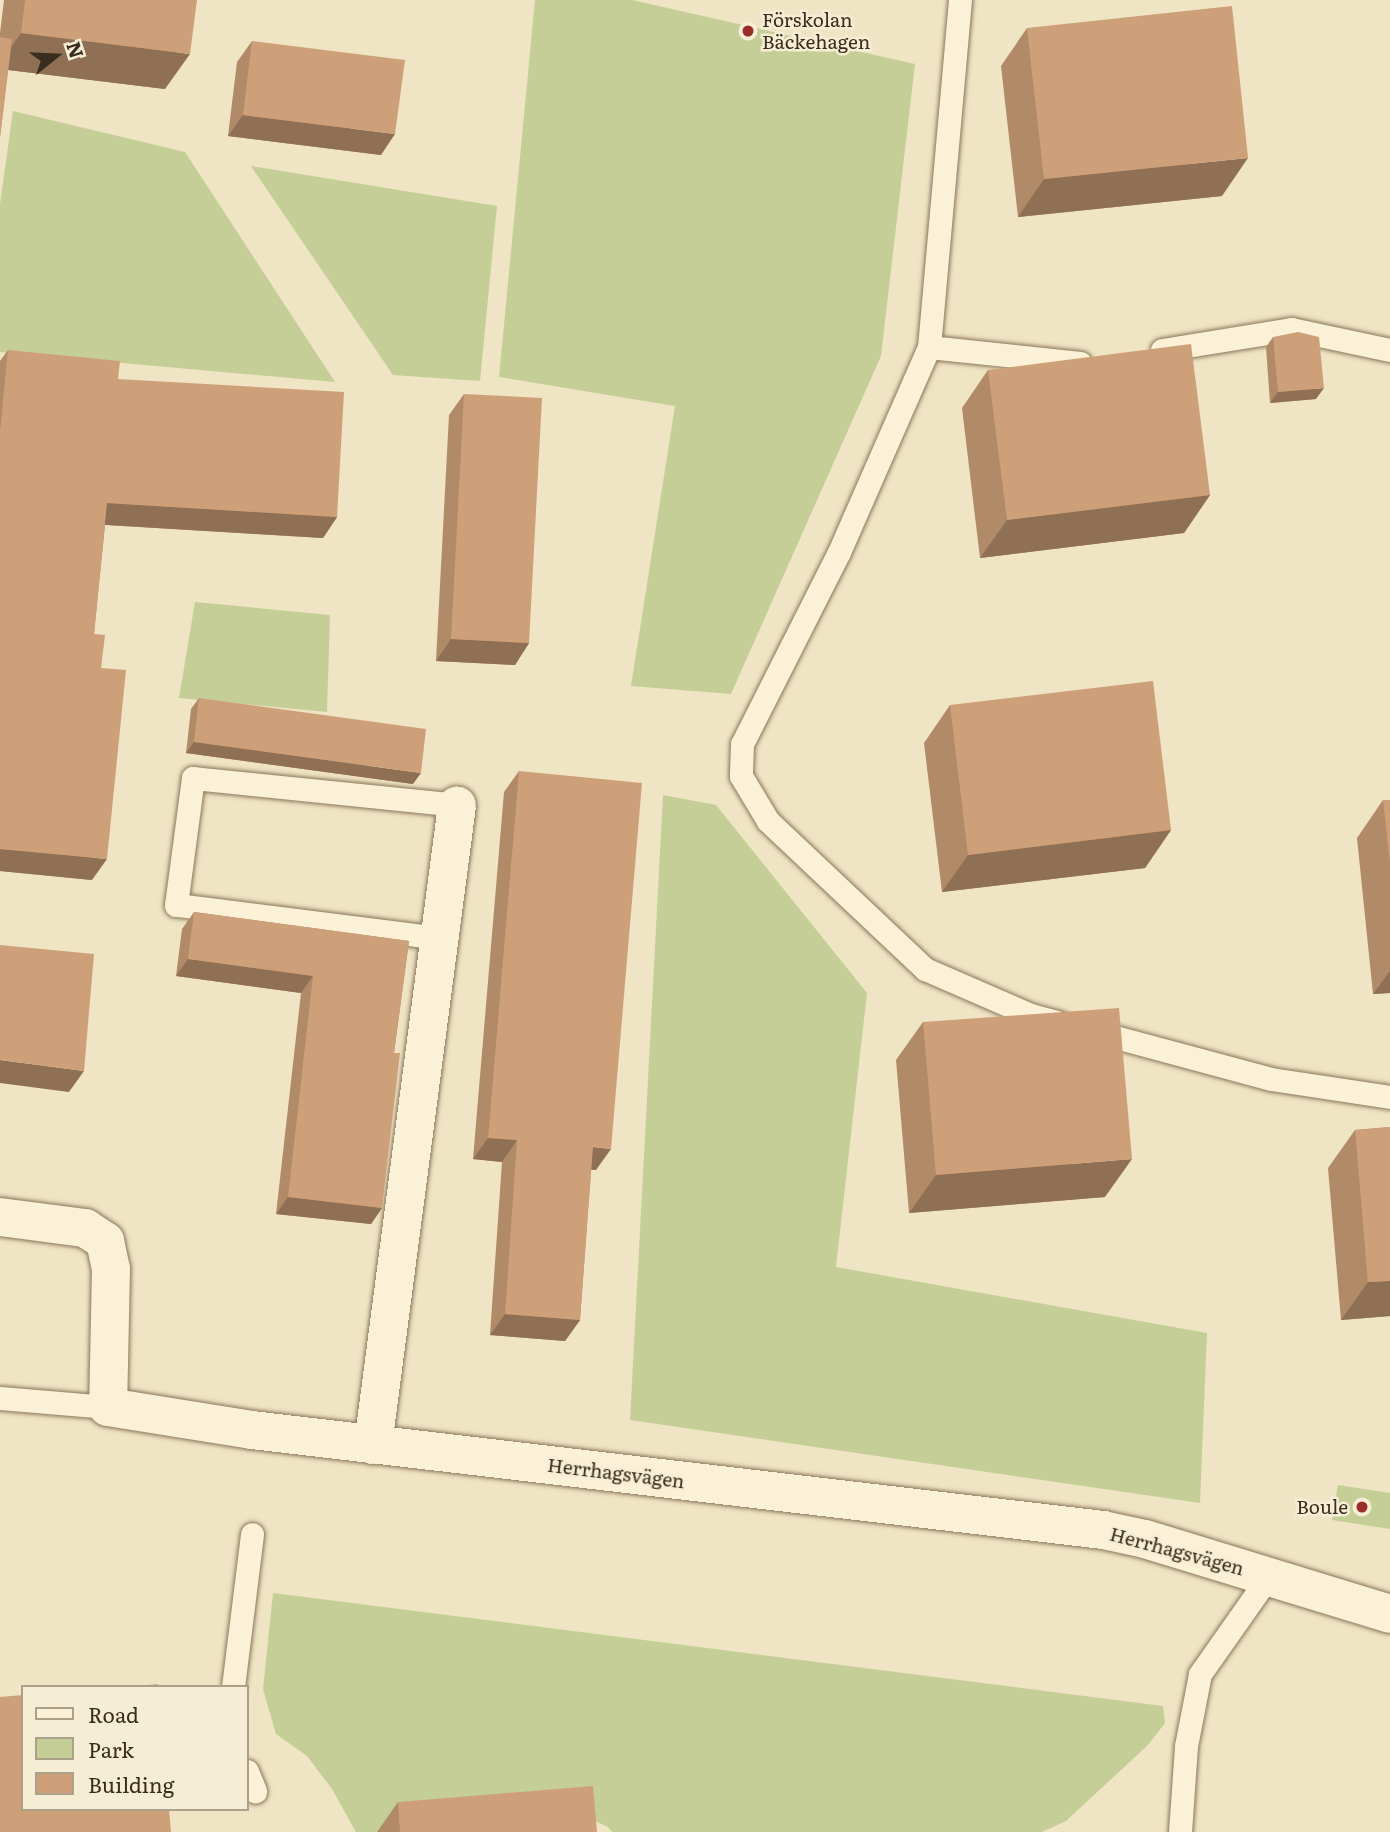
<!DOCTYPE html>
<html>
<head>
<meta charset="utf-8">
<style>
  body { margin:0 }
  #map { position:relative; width:1390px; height:1832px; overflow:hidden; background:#efe4c4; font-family:Literata,serif }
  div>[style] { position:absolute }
  .green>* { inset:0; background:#c5ce97 }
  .roads { filter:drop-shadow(0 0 2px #8a765a) drop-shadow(0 0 2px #8a765a) }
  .service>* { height:23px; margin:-11.5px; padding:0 11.5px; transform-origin:11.5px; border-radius:11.5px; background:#faf1d7 }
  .minor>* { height:38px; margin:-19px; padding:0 19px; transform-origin:19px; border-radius:19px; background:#faf1d7 }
  .wall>* { inset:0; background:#b18a68 }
  .shaded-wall>* { inset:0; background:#907055 }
  .building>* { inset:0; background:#cea079 }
  .dots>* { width:19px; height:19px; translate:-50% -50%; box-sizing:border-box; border:4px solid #f6eed4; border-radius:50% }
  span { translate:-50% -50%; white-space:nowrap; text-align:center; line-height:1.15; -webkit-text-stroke:5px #f6eed4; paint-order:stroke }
  .poi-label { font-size:19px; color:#3a2d1e }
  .left { translate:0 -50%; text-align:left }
  .right { translate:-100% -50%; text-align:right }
  .street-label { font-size:19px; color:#3a2d1e }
  .legend { position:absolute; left:21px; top:1685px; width:228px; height:126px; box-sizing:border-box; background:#f6eed4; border:2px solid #aba18b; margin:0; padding:9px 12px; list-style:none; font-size:21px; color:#3a2d1e }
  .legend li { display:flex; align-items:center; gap:14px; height:35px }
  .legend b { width:35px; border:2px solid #aba18b }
  .north { position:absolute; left:21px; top:21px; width:70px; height:70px; -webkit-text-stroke:5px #f6eed4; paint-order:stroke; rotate:72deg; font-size:19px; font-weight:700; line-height:28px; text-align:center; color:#3a2d1e }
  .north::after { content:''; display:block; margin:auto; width:24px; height:32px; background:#3a2d1e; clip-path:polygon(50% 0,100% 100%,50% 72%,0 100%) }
</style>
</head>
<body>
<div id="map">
  <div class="green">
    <div style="clip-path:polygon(535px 0,632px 0,915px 64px,881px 356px,731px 694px,631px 686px,675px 406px,499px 377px)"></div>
    <div style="clip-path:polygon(13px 111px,185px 152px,335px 382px,0 352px,0 204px)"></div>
    <div style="clip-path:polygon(251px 166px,497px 206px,480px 381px,393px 375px)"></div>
    <div style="clip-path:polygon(195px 602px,330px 615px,327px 712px,179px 698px)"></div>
    <div style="clip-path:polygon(663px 795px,716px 805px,867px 993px,836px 1267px,1207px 1333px,1200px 1503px,630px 1420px)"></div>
    <div style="clip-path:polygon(1338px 1485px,1390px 1493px,1390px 1529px,1332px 1520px)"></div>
    <div style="clip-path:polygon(273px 1593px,1163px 1706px,1165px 1723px,1148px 1745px,1066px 1821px,1042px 1832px,612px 1832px,608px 1827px,582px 1815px,405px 1832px,356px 1832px,332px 1789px,307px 1756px,276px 1734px,263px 1689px)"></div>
  </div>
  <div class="roads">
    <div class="service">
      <div style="left:960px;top:0;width:348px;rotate:95.1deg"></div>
      <div style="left:929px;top:347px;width:224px;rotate:113.7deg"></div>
      <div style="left:839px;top:552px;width:215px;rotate:116.8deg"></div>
      <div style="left:742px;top:744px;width:32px;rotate:92deg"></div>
      <div style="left:741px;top:776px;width:52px;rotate:59deg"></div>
      <div style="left:768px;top:821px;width:216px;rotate:43.3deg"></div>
      <div style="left:925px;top:969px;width:116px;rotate:23.5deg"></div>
      <div style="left:1031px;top:1015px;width:30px;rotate:15deg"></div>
      <div style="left:929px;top:347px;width:152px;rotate:6deg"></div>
      <div style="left:1162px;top:350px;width:131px;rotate:-9.2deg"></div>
      <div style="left:1291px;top:329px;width:101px;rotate:12deg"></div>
      <div style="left:439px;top:938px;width:265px;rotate:-172.8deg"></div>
      <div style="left:176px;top:905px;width:128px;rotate:-82.4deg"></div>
      <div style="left:193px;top:778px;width:265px;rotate:5.8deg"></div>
      <div style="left:1093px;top:1031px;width:184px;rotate:15.1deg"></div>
      <div style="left:1271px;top:1079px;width:120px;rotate:8.6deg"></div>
      <div style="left:0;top:1398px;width:108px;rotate:4.8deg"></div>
      <div style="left:233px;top:1687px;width:154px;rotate:-82.9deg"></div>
      <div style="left:247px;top:1771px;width:22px;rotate:68deg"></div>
      <div style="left:1180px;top:1832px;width:86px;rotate:-86deg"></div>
      <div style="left:1186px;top:1746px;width:73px;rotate:-79deg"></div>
      <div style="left:1200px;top:1674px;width:120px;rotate:-54.9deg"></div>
    </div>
    <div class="minor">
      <div style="left:0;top:1217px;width:86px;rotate:7.4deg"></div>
      <div style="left:85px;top:1228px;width:24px;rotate:33deg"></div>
      <div style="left:105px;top:1241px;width:29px;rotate:78deg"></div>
      <div style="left:111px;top:1269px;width:138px;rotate:91.2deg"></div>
      <div style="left:108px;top:1407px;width:146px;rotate:9.1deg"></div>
      <div style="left:252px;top:1430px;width:857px;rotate:6.7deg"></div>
      <div style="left:1103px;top:1530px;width:43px;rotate:12.1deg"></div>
      <div style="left:1145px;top:1539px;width:256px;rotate:17deg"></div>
      <div style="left:373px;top:1445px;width:645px;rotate:-82.52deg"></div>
    </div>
  </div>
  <div class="wall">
    <div style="clip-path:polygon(4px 0,197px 0,165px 89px,8px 70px,0 137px,0 33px)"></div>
    <div style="clip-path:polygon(1027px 28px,1222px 196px,1018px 217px,1001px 66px)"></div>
    <div style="clip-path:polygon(252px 41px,381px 155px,228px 136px,237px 62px)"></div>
    <div style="clip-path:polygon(1273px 337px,1316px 399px,1270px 403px,1266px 347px)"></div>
    <div style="clip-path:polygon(8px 350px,118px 379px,337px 517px,323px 538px,105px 525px,94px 634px,101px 668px,92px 880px,0 871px,0 361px)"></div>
    <div style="clip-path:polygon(988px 370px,1210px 495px,1184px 533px,980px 558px,962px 408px)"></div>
    <div style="clip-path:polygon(464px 394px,529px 643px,515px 665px,436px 661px,449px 415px)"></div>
    <div style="clip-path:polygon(199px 698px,413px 784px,186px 753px,191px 709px)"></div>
    <div style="clip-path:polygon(950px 705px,1171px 830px,1145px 868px,942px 892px,924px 743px)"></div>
    <div style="clip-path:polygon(519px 771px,596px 1170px,591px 1170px,580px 1320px,565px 1341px,490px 1335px,502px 1162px,473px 1159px,504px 792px)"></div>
    <div style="clip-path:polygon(1383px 800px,1390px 800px,1390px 993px,1373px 994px,1357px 838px)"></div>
    <div style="clip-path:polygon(194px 912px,409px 941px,394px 1053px,382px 1208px,371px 1224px,276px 1214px,301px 993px,176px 976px,182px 929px)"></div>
    <div style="clip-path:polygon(923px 1022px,1105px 1197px,909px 1213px,896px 1060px)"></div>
    <div style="clip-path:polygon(1390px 1127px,1390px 1316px,1341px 1320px,1328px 1168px,1355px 1130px)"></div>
    <div style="clip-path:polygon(398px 1802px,597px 1832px,377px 1832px)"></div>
  </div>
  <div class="shaded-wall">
    <div style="clip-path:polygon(21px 33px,190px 54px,165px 89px,0 69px,0 63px)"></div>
    <div style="clip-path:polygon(243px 115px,395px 134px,381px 155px,228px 136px)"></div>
    <div style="clip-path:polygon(1248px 158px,1222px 196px,1018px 217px,1044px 179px)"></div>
    <div style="clip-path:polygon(1324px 388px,1316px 399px,1270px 403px,1278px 392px)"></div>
    <div style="clip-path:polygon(1210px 495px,1184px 533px,980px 558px,1007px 520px)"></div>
    <div style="clip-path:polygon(107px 503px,337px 517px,323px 538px,92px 524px)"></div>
    <div style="clip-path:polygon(451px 639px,529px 643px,515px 665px,436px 661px)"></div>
    <div style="clip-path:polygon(194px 742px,421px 773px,413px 784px,186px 753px)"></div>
    <div style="clip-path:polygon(1171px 830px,1145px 868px,942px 892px,968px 855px)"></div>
    <div style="clip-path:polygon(0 849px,107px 859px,92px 880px,0 871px)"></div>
    <div style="clip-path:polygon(188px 959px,313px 976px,301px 993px,176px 976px)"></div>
    <div style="clip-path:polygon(1390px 971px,1390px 993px,1373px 994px)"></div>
    <div style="clip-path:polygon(0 1060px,84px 1071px,69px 1092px,0 1083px)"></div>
    <div style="clip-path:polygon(488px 1138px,517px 1140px,502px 1162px,473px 1159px)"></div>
    <div style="clip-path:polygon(593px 1147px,611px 1149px,596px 1170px,578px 1168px)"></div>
    <div style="clip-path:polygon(1132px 1159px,1105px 1197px,909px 1213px,936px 1175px)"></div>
    <div style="clip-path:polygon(288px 1197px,382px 1208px,371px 1224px,276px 1214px)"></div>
    <div style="clip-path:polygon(1390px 1281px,1390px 1316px,1341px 1320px,1368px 1282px)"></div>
    <div style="clip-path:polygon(505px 1314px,580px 1320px,565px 1341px,490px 1335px)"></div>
  </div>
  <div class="building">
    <div style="clip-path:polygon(25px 0,197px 0,190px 54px,21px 33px)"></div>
    <div style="clip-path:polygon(1232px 6px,1248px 158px,1044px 179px,1027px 28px)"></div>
    <div style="clip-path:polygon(0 37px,12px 39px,0 137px)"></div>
    <div style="clip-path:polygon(252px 41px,405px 60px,395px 134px,243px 115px)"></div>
    <div style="clip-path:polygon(1298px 332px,1319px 337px,1324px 388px,1278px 392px,1273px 337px)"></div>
    <div style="clip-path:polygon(1191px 344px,1210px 495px,1007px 520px,988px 370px)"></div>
    <div style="clip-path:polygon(8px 350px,120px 361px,118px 379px,344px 392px,337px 517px,107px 503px,94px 634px,105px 635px,101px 668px,126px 670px,107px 859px,0 849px,0 432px)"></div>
    <div style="clip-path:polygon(464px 394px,542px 398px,529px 643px,451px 639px)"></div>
    <div style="clip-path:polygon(1153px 681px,1171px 830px,968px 855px,950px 705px)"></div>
    <div style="clip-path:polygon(199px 698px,426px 729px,421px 773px,194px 742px)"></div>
    <div style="clip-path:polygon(519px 771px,642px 783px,611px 1149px,593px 1147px,580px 1320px,505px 1314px,517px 1140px,488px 1138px)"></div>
    <div style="clip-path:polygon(1383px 800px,1390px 800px,1390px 864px)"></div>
    <div style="clip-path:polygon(194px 912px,409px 941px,394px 1053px,400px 1053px,382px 1208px,288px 1197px,313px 976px,188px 959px)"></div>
    <div style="clip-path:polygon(0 945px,94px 954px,84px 1071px,0 1060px)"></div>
    <div style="clip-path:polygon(1119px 1008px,1132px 1159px,936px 1175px,923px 1022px)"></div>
    <div style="clip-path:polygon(1390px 1127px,1390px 1281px,1368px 1282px,1355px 1130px)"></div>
    <div style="clip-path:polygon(158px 1684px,158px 1687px,128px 1687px)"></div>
    <div style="clip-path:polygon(23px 1695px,23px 1809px,169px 1809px,171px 1832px,0 1832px,0 1697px)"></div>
    <div style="clip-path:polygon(593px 1786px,597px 1832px,400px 1832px,398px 1802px)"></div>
  </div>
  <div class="dots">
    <div style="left:748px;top:31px;background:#9a2d28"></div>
    <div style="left:1362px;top:1507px;background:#9a2d28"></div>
  </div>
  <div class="poi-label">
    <span class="left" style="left:762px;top:31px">Förskolan<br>Bäckehagen</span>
    <span class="right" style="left:1348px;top:1507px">Boule</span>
  </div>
  <div class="street-label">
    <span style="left:616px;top:1473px;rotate:7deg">Herrhagsvägen</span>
    <span style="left:1177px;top:1551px;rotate:15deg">Herrhagsvägen</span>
  </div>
  <ul class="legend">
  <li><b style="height:9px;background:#faf1d7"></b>Road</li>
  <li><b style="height:19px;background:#c5ce97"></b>Park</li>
  <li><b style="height:19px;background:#cea079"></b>Building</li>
  </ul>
  <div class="north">N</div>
</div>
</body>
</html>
